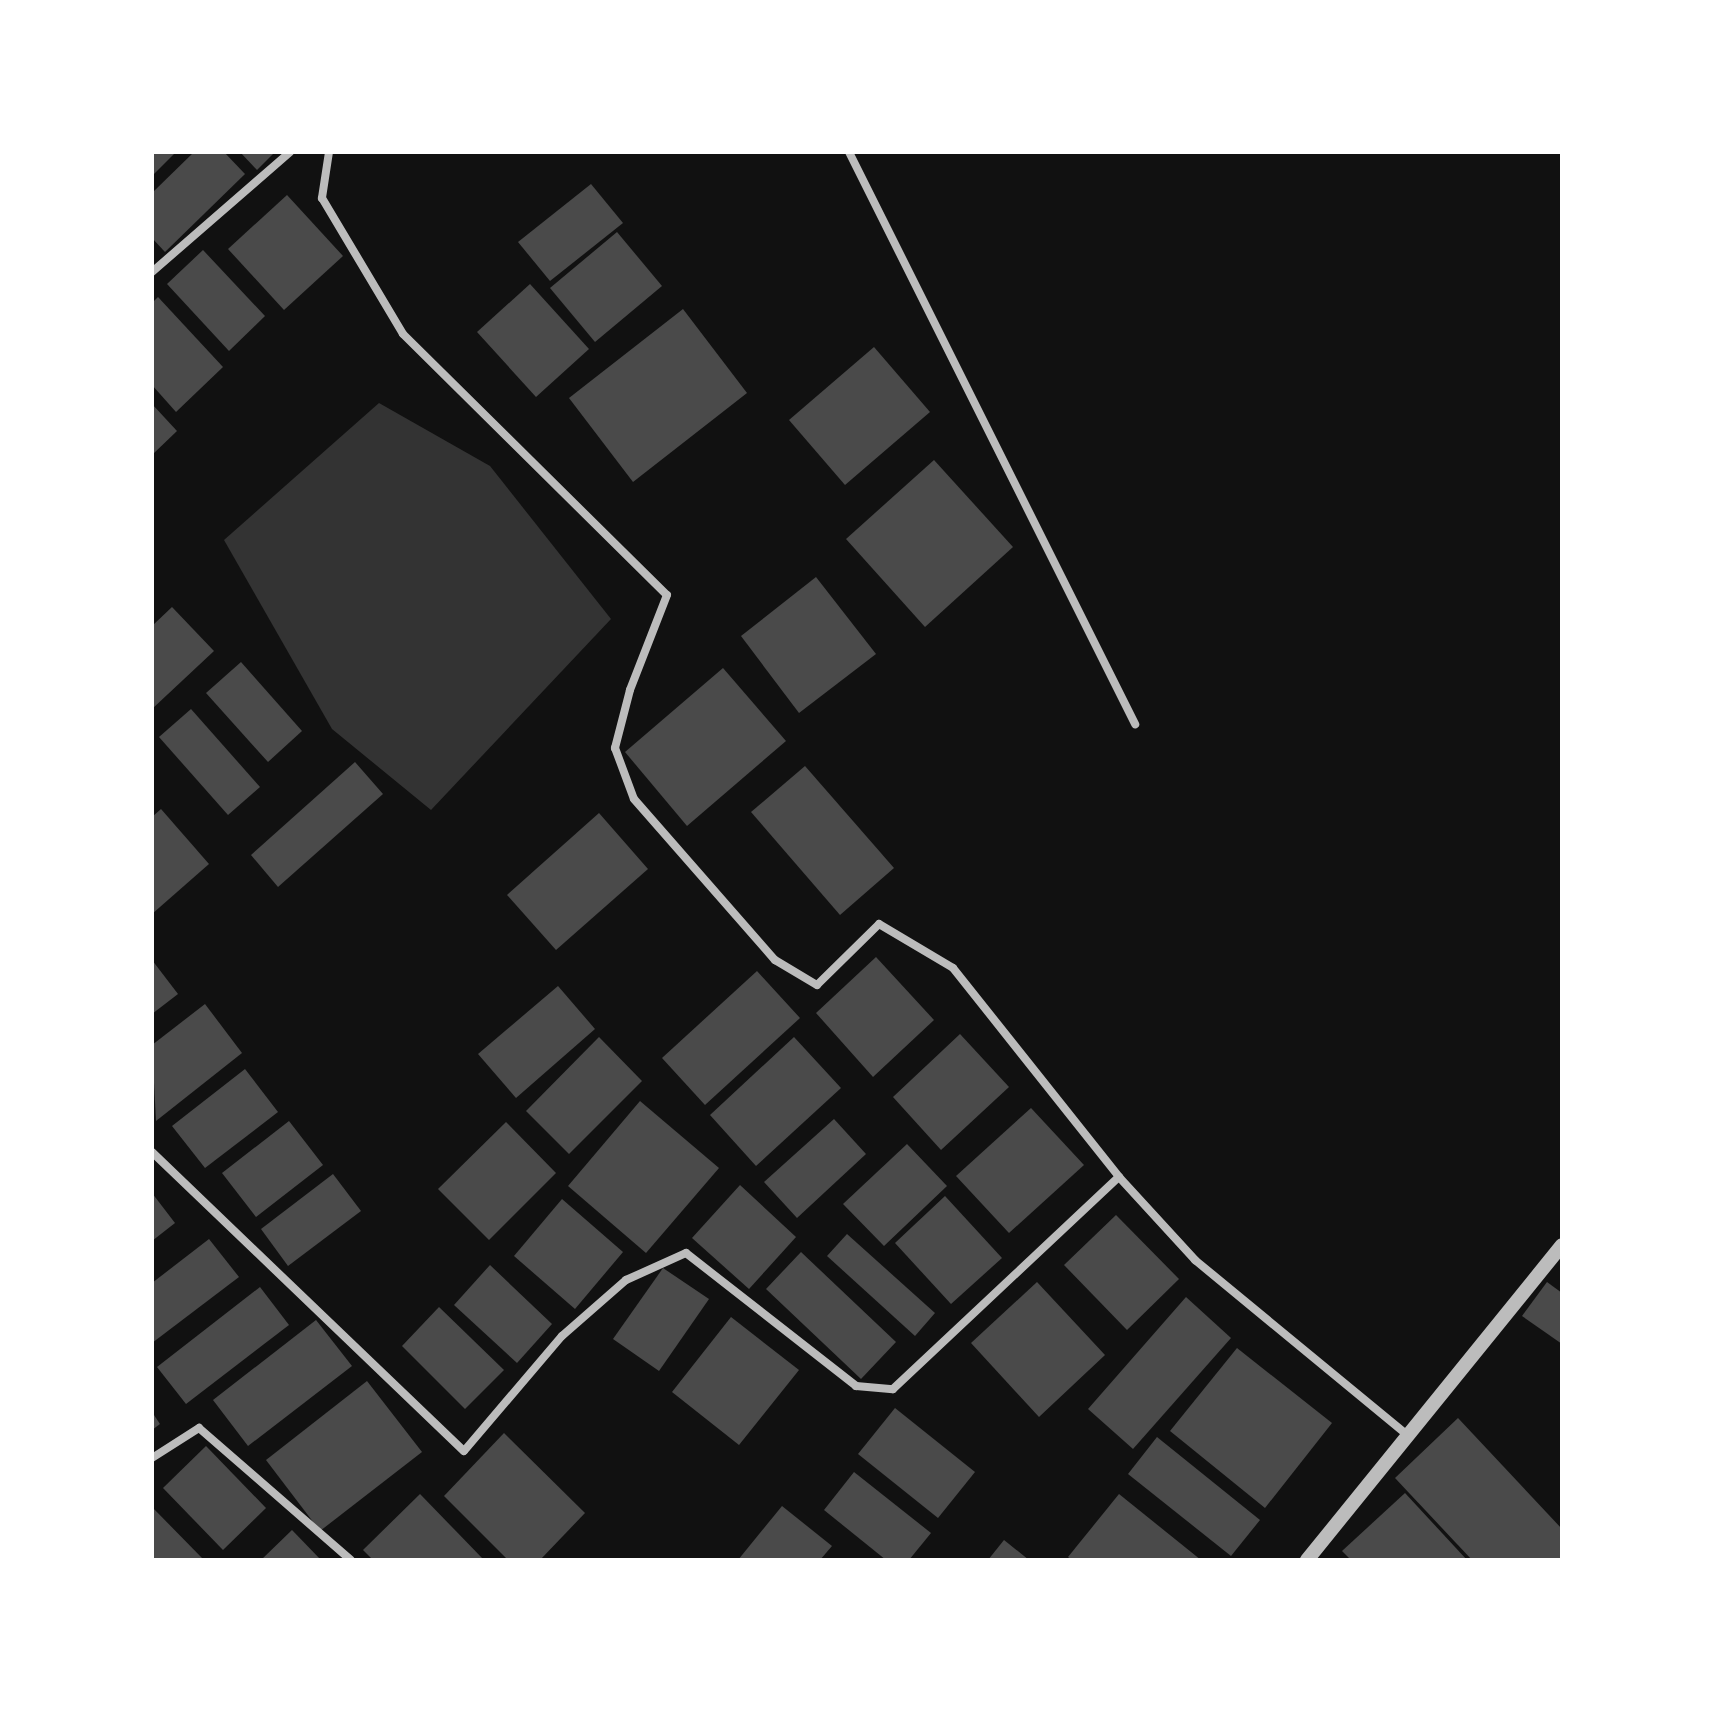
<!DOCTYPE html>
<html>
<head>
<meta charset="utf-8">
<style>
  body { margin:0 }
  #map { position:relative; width:1714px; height:1712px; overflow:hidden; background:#111; font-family:Signika,sans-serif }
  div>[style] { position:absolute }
  .water>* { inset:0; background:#333 }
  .building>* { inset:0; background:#4a4a4a }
  .minor>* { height:8px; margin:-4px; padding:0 4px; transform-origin:4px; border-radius:4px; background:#bcbcbc }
  .tertiary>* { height:14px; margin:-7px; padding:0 7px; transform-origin:7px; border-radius:7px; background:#bcbcbc }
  span { translate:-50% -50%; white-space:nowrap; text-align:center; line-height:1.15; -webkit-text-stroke:8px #fff; paint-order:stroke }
  .frame { position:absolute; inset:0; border:154px solid #fff; pointer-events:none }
</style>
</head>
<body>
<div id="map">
  <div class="water">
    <div style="clip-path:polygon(379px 403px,490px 466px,611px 619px,431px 810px,332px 729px,224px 540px)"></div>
  </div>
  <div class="building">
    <div style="clip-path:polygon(152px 152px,176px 152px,152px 176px)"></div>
    <div style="clip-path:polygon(194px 152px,224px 152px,245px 174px,165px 252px,152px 238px,152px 193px)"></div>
    <div style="clip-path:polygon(240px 152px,275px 152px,257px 170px)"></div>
    <div style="clip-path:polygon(591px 184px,623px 223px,550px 281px,518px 242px)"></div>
    <div style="clip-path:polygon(287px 195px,343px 256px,284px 310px,228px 249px)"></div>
    <div style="clip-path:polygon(617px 232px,662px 286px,595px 342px,550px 288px)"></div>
    <div style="clip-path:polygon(203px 250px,265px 316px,229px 351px,167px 284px)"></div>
    <div style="clip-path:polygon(530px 284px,589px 349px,536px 397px,477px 332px)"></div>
    <div style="clip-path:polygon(158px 297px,223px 367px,176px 412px,152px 385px,152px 303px)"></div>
    <div style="clip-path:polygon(683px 309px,747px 393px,633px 482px,569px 398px)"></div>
    <div style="clip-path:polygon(874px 347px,930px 412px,845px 485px,789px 420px)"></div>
    <div style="clip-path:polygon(152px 404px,177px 431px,152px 455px)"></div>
    <div style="clip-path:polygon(934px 460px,1013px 547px,925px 627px,846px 539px)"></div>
    <div style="clip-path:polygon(816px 577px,876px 654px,799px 713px,741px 636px)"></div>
    <div style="clip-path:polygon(172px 607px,214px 651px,152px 709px,152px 626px)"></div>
    <div style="clip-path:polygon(241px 662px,302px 731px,268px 762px,206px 693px)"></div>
    <div style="clip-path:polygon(723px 668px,786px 741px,687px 826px,625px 752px)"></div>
    <div style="clip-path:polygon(191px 709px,260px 787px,228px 815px,159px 737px)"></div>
    <div style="clip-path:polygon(355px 762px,383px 794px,278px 887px,251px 855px)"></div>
    <div style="clip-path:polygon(805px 766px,894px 868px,840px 915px,751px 812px)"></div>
    <div style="clip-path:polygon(161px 809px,209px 864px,152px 914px,152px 817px)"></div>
    <div style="clip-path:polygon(599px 813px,648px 869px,556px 950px,507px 895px)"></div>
    <div style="clip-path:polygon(876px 957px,934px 1020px,873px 1077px,816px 1013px)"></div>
    <div style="clip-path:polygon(152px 960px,178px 994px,152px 1014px)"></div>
    <div style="clip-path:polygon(757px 971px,800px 1018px,705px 1105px,662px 1058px)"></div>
    <div style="clip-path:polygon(558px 986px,595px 1029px,516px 1098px,478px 1054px)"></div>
    <div style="clip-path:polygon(205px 1004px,242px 1053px,156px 1121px,152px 1045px)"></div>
    <div style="clip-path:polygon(960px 1034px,1009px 1087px,941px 1150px,893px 1097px)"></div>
    <div style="clip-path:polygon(599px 1037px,642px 1081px,569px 1154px,526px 1111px)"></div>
    <div style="clip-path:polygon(794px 1037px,841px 1088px,756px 1166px,710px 1115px)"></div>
    <div style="clip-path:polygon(245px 1069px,278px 1112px,205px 1168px,172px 1126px)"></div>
    <div style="clip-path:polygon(640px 1101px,719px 1168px,646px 1253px,568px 1186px)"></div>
    <div style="clip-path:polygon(1031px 1108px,1084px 1165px,1009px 1233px,956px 1176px)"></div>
    <div style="clip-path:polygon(834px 1119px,866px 1154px,797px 1218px,764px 1182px)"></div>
    <div style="clip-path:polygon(289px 1121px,323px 1165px,256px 1217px,222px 1173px)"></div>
    <div style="clip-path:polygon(506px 1122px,556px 1173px,489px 1240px,438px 1189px)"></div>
    <div style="clip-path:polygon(907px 1144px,947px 1186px,884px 1246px,843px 1204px)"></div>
    <div style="clip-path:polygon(333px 1174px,361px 1211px,288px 1266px,261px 1229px)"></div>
    <div style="clip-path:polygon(740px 1185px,796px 1237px,749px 1289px,692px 1238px)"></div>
    <div style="clip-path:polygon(152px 1193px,175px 1223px,152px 1241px)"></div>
    <div style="clip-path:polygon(945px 1196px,1002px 1258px,951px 1304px,895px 1243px)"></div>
    <div style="clip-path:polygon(562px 1199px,623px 1252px,575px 1309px,514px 1256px)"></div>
    <div style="clip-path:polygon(1116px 1215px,1179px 1279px,1127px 1330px,1064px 1265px)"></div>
    <div style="clip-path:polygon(847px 1234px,935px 1313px,915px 1336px,827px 1256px)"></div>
    <div style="clip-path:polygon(209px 1239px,239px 1277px,152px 1343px,152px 1283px)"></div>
    <div style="clip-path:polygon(801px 1252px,896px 1342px,861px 1379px,766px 1289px)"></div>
    <div style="clip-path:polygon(490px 1265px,552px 1324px,517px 1363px,454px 1305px)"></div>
    <div style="clip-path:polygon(663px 1268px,709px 1299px,659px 1371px,613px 1339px)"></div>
    <div style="clip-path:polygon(1037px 1282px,1105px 1355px,1039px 1417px,971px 1343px)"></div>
    <div style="clip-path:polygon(1547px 1282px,1562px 1293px,1562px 1344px,1522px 1316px)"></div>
    <div style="clip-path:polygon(260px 1287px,289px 1325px,186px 1404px,157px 1367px)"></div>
    <div style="clip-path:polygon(1186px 1297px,1231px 1338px,1133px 1449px,1088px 1409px)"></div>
    <div style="clip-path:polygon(439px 1307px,504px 1370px,465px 1409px,402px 1346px)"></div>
    <div style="clip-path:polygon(731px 1317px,799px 1370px,739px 1445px,672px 1392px)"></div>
    <div style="clip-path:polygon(316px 1320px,352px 1366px,248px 1446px,213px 1400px)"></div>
    <div style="clip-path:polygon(1237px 1348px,1332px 1423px,1265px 1508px,1170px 1431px)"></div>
    <div style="clip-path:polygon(367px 1381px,422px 1452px,320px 1531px,266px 1460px)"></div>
    <div style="clip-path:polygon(895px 1408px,975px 1472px,938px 1518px,858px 1454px)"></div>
    <div style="clip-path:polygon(152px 1412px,160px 1424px,152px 1430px)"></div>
    <div style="clip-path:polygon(1458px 1418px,1562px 1529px,1562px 1560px,1472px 1560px,1395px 1478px)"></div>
    <div style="clip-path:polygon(504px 1433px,585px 1513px,540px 1560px,508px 1560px,444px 1496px)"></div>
    <div style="clip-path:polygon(1157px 1437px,1260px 1520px,1231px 1556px,1128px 1474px)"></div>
    <div style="clip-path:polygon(206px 1446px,266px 1508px,223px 1550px,163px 1488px)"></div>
    <div style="clip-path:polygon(854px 1472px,931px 1533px,909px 1560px,886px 1560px,824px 1510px)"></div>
    <div style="clip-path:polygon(1405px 1493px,1467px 1560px,1351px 1560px,1342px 1551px)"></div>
    <div style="clip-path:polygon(420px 1494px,484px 1560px,373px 1560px,363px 1550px)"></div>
    <div style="clip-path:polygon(1119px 1494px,1201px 1560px,1072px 1560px,1068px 1557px)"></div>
    <div style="clip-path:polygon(782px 1506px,832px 1546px,820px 1560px,738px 1560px)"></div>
    <div style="clip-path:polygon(152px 1507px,204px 1560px,152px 1560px)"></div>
    <div style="clip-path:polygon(292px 1530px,321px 1560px,261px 1560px)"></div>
    <div style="clip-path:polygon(1004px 1540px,1029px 1560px,988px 1560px)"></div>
  </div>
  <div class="minor">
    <div style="left:329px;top:152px;width:47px;rotate:98.7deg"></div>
    <div style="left:322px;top:198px;width:158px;rotate:59.2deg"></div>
    <div style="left:403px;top:334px;width:371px;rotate:44.7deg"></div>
    <div style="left:667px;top:595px;width:102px;rotate:111.3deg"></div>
    <div style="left:630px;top:690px;width:60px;rotate:104.5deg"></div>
    <div style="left:615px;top:748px;width:54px;rotate:69.6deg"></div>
    <div style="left:634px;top:799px;width:214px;rotate:48.8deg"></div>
    <div style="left:775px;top:960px;width:49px;rotate:30.8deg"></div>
    <div style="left:817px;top:985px;width:87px;rotate:-44.5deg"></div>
    <div style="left:879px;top:924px;width:86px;rotate:30.7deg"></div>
    <div style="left:953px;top:968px;width:267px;rotate:51.5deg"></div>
    <div style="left:1119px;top:1177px;width:113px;rotate:47.5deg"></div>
    <div style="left:1195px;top:1260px;width:275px;rotate:39.5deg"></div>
    <div style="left:849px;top:152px;width:640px;rotate:63.43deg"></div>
    <div style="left:152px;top:272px;width:183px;rotate:-41deg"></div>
    <div style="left:152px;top:1152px;width:432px;rotate:43.8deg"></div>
    <div style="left:464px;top:1451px;width:151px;rotate:-49.6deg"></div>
    <div style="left:562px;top:1336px;width:85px;rotate:-41.2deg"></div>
    <div style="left:626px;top:1280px;width:66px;rotate:-24.2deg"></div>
    <div style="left:686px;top:1253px;width:216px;rotate:38deg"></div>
    <div style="left:856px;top:1386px;width:37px;rotate:5deg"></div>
    <div style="left:893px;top:1389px;width:310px;rotate:-43.2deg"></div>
    <div style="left:152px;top:1458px;width:56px;rotate:-32.6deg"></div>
    <div style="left:199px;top:1428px;width:201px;rotate:41deg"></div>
  </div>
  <div class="tertiary">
    <div style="left:1307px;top:1560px;width:405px;rotate:-51deg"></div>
  </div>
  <div class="frame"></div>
</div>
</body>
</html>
